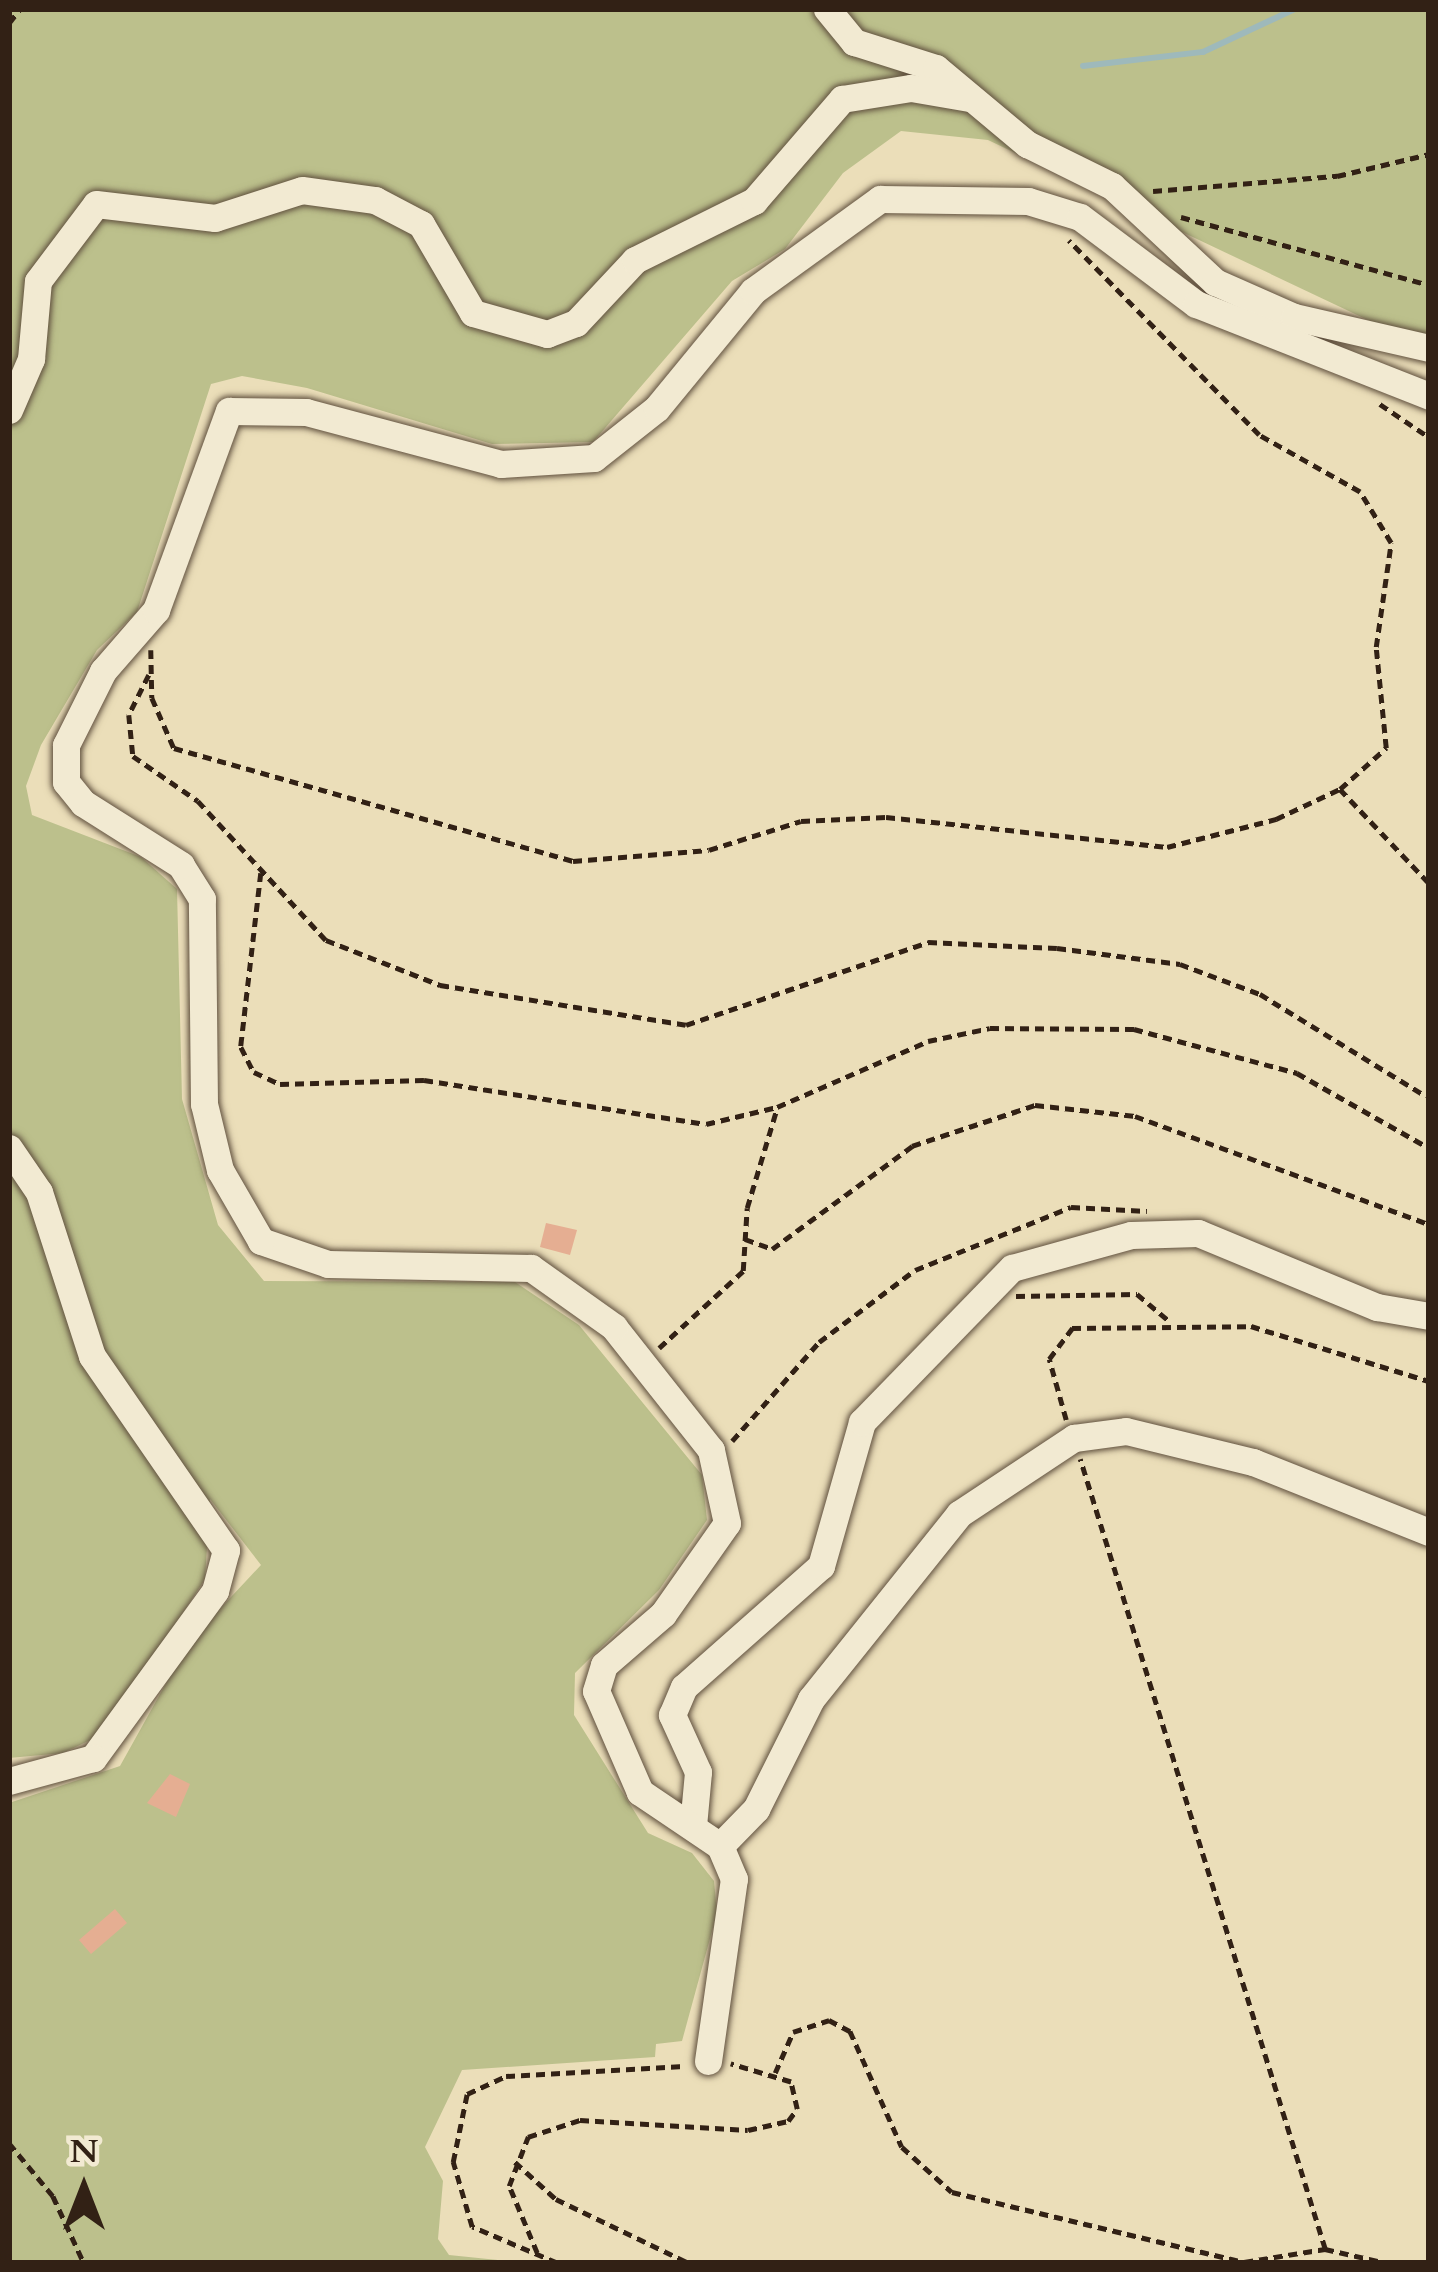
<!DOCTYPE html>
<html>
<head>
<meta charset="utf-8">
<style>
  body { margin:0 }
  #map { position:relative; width:1438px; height:2272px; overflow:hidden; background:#ebdeb9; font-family:Cardo,serif }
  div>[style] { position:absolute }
  .green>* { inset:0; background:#bcc08c }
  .stream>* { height:6px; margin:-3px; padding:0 3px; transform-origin:3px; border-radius:3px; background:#9eb9bb }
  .building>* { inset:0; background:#e5ae92 }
  .path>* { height:4.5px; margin-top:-2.25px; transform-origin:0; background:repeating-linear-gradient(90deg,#322115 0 9px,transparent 0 15px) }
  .roads { filter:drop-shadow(0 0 3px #60503e) drop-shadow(0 0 3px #60503e) }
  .minor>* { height:27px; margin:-13.5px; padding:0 13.5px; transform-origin:13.5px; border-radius:13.5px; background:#f2ead2 }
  span { translate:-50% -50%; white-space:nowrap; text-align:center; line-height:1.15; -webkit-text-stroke:12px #f2ead2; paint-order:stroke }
  .frame { position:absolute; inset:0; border:12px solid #322115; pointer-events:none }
  .north { position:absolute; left:24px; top:2128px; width:120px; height:120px; -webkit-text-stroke:9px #f2ead2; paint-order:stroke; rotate:0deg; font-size:33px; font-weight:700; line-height:48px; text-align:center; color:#322115 }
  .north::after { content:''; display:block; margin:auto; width:42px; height:54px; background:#322115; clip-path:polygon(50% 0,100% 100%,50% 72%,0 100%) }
</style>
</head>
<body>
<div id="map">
  <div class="green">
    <div style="clip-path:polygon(9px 9px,1429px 9px,1429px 349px,988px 140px,901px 131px,843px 173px,785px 249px,732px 281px,593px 442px,492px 444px,307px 388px,242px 376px,211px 384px,137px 612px,97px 650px,41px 745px,26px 786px,32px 815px,141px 857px,177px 889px,182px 1099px,218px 1225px,264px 1281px,515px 1282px,579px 1325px,702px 1475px,707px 1520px,659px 1590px,575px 1673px,574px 1715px,648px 1833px,692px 1853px,714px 1881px,717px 1913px,682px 2041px,656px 2044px,655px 2057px,462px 2070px,425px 2147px,443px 2181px,438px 2239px,449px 2255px,527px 2263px,9px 2263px,9px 1803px,120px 1766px,189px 1642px,261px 1565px,210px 1499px,205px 1579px,105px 1733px,63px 1753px,9px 1758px)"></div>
  </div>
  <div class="stream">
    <div style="left:1083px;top:66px;width:121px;rotate:-6.7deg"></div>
    <div style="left:1203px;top:52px;width:102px;rotate:-25.1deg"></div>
  </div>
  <div class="building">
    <div style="clip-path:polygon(546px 1223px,577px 1230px,570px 1255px,540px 1247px)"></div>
    <div style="clip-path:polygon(170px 1774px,190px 1784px,176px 1817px,147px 1803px)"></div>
    <div style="clip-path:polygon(115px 1909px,127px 1923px,91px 1954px,79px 1940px)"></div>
  </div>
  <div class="path">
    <div style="left:9px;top:23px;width:18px;rotate:-52deg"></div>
    <div style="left:1153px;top:191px;width:185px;rotate:-4.7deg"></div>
    <div style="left:1337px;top:176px;width:95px;rotate:-13.4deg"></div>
    <div style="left:1181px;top:217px;width:257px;rotate:15.3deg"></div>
    <div style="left:1380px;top:404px;width:59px;rotate:34deg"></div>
    <div style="left:151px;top:650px;width:48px;rotate:88.8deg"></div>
    <div style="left:152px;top:698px;width:55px;rotate:66.3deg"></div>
    <div style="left:174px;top:748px;width:415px;rotate:15.8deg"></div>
    <div style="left:573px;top:861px;width:136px;rotate:-4.6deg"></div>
    <div style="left:709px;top:850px;width:96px;rotate:-17.5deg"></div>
    <div style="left:801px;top:821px;width:85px;rotate:-2.7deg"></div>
    <div style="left:886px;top:817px;width:283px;rotate:6.1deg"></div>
    <div style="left:1167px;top:847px;width:113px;rotate:-14.4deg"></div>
    <div style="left:1276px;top:819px;width:71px;rotate:-25.1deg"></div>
    <div style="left:1340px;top:789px;width:62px;rotate:-41.7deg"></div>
    <div style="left:1386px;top:748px;width:101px;rotate:-95.7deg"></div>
    <div style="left:1376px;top:647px;width:105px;rotate:-81.8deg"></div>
    <div style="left:1391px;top:543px;width:60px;rotate:-121.3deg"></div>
    <div style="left:1360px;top:492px;width:116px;rotate:-150.6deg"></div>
    <div style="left:1259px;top:435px;width:272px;rotate:-134.4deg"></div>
    <div style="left:149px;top:675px;width:45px;rotate:116.6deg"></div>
    <div style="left:129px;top:715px;width:41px;rotate:84.4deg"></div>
    <div style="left:133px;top:756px;width:79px;rotate:34.7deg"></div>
    <div style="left:198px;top:801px;width:189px;rotate:47.4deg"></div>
    <div style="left:326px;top:940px;width:123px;rotate:21.5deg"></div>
    <div style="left:440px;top:985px;width:249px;rotate:9.2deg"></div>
    <div style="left:686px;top:1025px;width:256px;rotate:-18.9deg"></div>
    <div style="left:928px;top:942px;width:129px;rotate:2.7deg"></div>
    <div style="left:1057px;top:948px;width:124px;rotate:7.4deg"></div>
    <div style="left:1180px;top:964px;width:85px;rotate:20.6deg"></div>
    <div style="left:1260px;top:994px;width:195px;rotate:31.6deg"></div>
    <div style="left:1340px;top:789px;width:129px;rotate:46.6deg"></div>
    <div style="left:261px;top:873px;width:175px;rotate:96.6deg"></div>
    <div style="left:241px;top:1047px;width:28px;rotate:63deg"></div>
    <div style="left:254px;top:1072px;width:29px;rotate:25deg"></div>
    <div style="left:280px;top:1084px;width:144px;rotate:-1.6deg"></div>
    <div style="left:424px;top:1080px;width:285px;rotate:8.9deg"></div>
    <div style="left:706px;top:1124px;width:73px;rotate:-13.5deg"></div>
    <div style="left:777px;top:1107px;width:165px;rotate:-23.6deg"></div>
    <div style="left:928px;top:1041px;width:63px;rotate:-11.8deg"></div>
    <div style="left:990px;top:1028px;width:144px;rotate:0.4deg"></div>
    <div style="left:1134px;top:1029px;width:169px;rotate:15.1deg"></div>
    <div style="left:1297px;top:1073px;width:152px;rotate:29.6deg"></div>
    <div style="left:745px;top:1239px;width:29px;rotate:20deg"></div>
    <div style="left:772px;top:1249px;width:174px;rotate:-36.3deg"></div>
    <div style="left:912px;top:1146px;width:130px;rotate:-18.4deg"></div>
    <div style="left:1035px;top:1105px;width:101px;rotate:6.3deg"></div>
    <div style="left:1135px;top:1116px;width:313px;rotate:20.2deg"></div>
    <div style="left:1016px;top:1296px;width:121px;rotate:-0.9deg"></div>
    <div style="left:1137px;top:1294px;width:40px;rotate:40deg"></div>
    <div style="left:659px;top:1348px;width:114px;rotate:-42.5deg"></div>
    <div style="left:743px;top:1271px;width:63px;rotate:-86.4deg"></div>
    <div style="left:747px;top:1208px;width:104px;rotate:-73.3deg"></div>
    <div style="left:1066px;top:1420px;width:63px;rotate:-105.6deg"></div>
    <div style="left:1049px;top:1359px;width:39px;rotate:-53deg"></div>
    <div style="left:1072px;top:1328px;width:179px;rotate:-0.6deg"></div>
    <div style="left:1251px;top:1326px;width:186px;rotate:17.2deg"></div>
    <div style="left:732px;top:1441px;width:132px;rotate:-48.7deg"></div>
    <div style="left:819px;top:1342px;width:120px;rotate:-36.9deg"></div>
    <div style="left:915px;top:1270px;width:168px;rotate:-22deg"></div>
    <div style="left:1071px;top:1207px;width:76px;rotate:3deg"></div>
    <div style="left:775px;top:2073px;width:45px;rotate:-66.3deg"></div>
    <div style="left:793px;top:2032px;width:38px;rotate:-18deg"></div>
    <div style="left:829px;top:2020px;width:24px;rotate:28deg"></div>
    <div style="left:850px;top:2031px;width:127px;rotate:65.9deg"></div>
    <div style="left:902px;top:2147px;width:67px;rotate:42deg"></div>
    <div style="left:952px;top:2192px;width:300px;rotate:13.5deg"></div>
    <div style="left:1244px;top:2262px;width:82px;rotate:-9.1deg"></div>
    <div style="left:1325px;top:2249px;width:827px;rotate:-107.23deg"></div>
    <div style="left:9px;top:2143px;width:69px;rotate:50.3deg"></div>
    <div style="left:53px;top:2196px;width:74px;rotate:65.2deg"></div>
    <div style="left:515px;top:2162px;width:55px;rotate:42.1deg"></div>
    <div style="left:556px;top:2199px;width:148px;rotate:25.7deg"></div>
    <div style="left:1325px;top:2249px;width:64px;rotate:12.7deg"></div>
    <div style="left:537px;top:2253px;width:73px;rotate:-112.7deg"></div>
    <div style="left:509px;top:2186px;width:53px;rotate:-68.8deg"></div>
    <div style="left:528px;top:2137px;width:55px;rotate:-18.1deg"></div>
    <div style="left:580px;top:2120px;width:168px;rotate:3.4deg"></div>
    <div style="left:748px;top:2130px;width:41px;rotate:-12.7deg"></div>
    <div style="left:788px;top:2121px;width:15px;rotate:-53deg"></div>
    <div style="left:797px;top:2109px;width:28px;rotate:-103deg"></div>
    <div style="left:791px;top:2082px;width:63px;rotate:-163.3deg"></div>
    <div style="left:557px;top:2263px;width:92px;rotate:-157deg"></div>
    <div style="left:472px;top:2227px;width:68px;rotate:-106.3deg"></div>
    <div style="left:453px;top:2162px;width:69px;rotate:-78.4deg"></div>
    <div style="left:467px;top:2094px;width:43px;rotate:-24.8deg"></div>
    <div style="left:506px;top:2076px;width:178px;rotate:-3.2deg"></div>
  </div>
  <div class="roads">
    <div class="minor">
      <div style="left:827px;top:9px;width:43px;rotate:50.7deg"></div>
      <div style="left:854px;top:42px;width:86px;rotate:17.6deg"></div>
      <div style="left:936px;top:68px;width:119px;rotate:39.9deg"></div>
      <div style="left:1027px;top:144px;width:95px;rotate:26.3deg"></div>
      <div style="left:1112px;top:186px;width:141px;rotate:43deg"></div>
      <div style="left:1215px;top:282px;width:86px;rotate:23.9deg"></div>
      <div style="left:1294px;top:317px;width:139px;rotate:12.9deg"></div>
      <div style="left:9px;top:410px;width:56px;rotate:-66.7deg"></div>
      <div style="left:31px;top:359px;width:78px;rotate:-84.9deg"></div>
      <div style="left:38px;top:281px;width:96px;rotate:-53deg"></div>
      <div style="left:96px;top:204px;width:120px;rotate:6.7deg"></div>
      <div style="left:215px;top:218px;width:91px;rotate:-17.8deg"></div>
      <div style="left:302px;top:190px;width:74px;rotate:7.8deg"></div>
      <div style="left:375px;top:200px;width:52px;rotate:27.6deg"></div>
      <div style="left:421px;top:224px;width:103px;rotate:59.7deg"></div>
      <div style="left:473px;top:313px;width:77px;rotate:15.8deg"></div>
      <div style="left:547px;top:334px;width:31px;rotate:-21deg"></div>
      <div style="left:576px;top:323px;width:86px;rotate:-46.9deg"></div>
      <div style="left:635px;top:260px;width:133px;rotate:-26.4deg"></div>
      <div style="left:754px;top:201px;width:135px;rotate:-49.2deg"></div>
      <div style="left:842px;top:99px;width:70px;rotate:-9.1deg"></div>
      <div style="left:911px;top:88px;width:59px;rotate:9.8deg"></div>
      <div style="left:9px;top:1148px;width:53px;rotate:55.7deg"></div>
      <div style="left:39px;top:1192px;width:172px;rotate:72.1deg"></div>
      <div style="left:92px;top:1356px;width:236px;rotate:55.4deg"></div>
      <div style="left:226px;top:1550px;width:42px;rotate:105deg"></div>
      <div style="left:215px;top:1591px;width:207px;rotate:126.1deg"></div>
      <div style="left:93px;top:1758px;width:87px;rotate:164.7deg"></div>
      <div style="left:693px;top:1826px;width:54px;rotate:-84.7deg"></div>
      <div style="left:698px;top:1772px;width:63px;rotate:-114.5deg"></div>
      <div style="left:672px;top:1715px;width:30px;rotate:-67deg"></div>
      <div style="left:684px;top:1687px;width:183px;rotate:-41.5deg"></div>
      <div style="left:821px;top:1566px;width:150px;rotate:-74.1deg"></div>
      <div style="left:862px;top:1422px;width:215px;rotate:-45.8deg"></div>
      <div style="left:1012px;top:1268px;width:123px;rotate:-15.5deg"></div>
      <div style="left:1131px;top:1235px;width:67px;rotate:-1.7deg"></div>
      <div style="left:1198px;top:1233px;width:194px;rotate:22.5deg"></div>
      <div style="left:1377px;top:1307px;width:53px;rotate:9.8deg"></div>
      <div style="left:720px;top:1846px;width:52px;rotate:-45.8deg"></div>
      <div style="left:756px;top:1809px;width:123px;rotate:-63.4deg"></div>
      <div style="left:811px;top:1699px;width:237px;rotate:-51.3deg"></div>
      <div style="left:959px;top:1514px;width:138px;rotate:-33.5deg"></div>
      <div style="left:1074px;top:1438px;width:52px;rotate:-7.7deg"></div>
      <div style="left:1126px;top:1431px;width:131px;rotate:13.7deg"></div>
      <div style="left:1253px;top:1462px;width:189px;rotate:21.7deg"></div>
      <div style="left:708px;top:2061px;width:184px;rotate:-81.9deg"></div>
      <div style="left:734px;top:1879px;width:36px;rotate:-113deg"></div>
      <div style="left:720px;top:1846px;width:97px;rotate:-146deg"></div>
      <div style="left:640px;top:1792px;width:110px;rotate:-113.5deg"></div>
      <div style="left:596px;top:1691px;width:27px;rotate:-73deg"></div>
      <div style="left:604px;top:1665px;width:78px;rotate:-40.8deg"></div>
      <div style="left:663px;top:1614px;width:111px;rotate:-54.9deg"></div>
      <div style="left:727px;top:1523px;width:75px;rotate:-102.4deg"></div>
      <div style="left:711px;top:1450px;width:157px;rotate:-128.3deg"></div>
      <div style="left:614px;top:1327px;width:102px;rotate:-144.6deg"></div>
      <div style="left:531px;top:1268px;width:203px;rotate:-178.9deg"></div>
      <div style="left:328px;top:1264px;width:71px;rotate:-161.1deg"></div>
      <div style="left:261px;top:1241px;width:82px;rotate:-120deg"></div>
      <div style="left:220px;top:1170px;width:68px;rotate:-103.6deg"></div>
      <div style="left:204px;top:1104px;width:205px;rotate:-90.6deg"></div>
      <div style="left:202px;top:899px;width:40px;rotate:-122deg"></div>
      <div style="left:181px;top:865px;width:116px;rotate:-147.7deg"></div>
      <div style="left:83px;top:803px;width:27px;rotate:-129deg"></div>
      <div style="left:66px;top:782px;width:37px;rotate:-90deg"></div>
      <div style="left:66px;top:745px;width:83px;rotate:-63.4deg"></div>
      <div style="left:103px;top:671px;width:81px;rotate:-49deg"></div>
      <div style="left:156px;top:610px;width:212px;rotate:-69.9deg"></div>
      <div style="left:229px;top:411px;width:77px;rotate:0.7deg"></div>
      <div style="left:306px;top:412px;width:202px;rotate:14.9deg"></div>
      <div style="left:501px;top:464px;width:93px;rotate:-3.7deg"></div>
      <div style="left:594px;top:458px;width:80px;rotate:-38.4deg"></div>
      <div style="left:657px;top:408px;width:151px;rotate:-50.6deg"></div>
      <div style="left:753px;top:291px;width:157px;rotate:-35.9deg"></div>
      <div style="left:880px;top:199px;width:148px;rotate:0.8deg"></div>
      <div style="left:1028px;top:201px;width:54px;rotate:17.1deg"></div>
      <div style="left:1080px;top:217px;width:145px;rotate:36.9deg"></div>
      <div style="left:1196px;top:304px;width:251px;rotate:21.5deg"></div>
    </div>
  </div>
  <div class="frame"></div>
  <div class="north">N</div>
</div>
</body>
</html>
